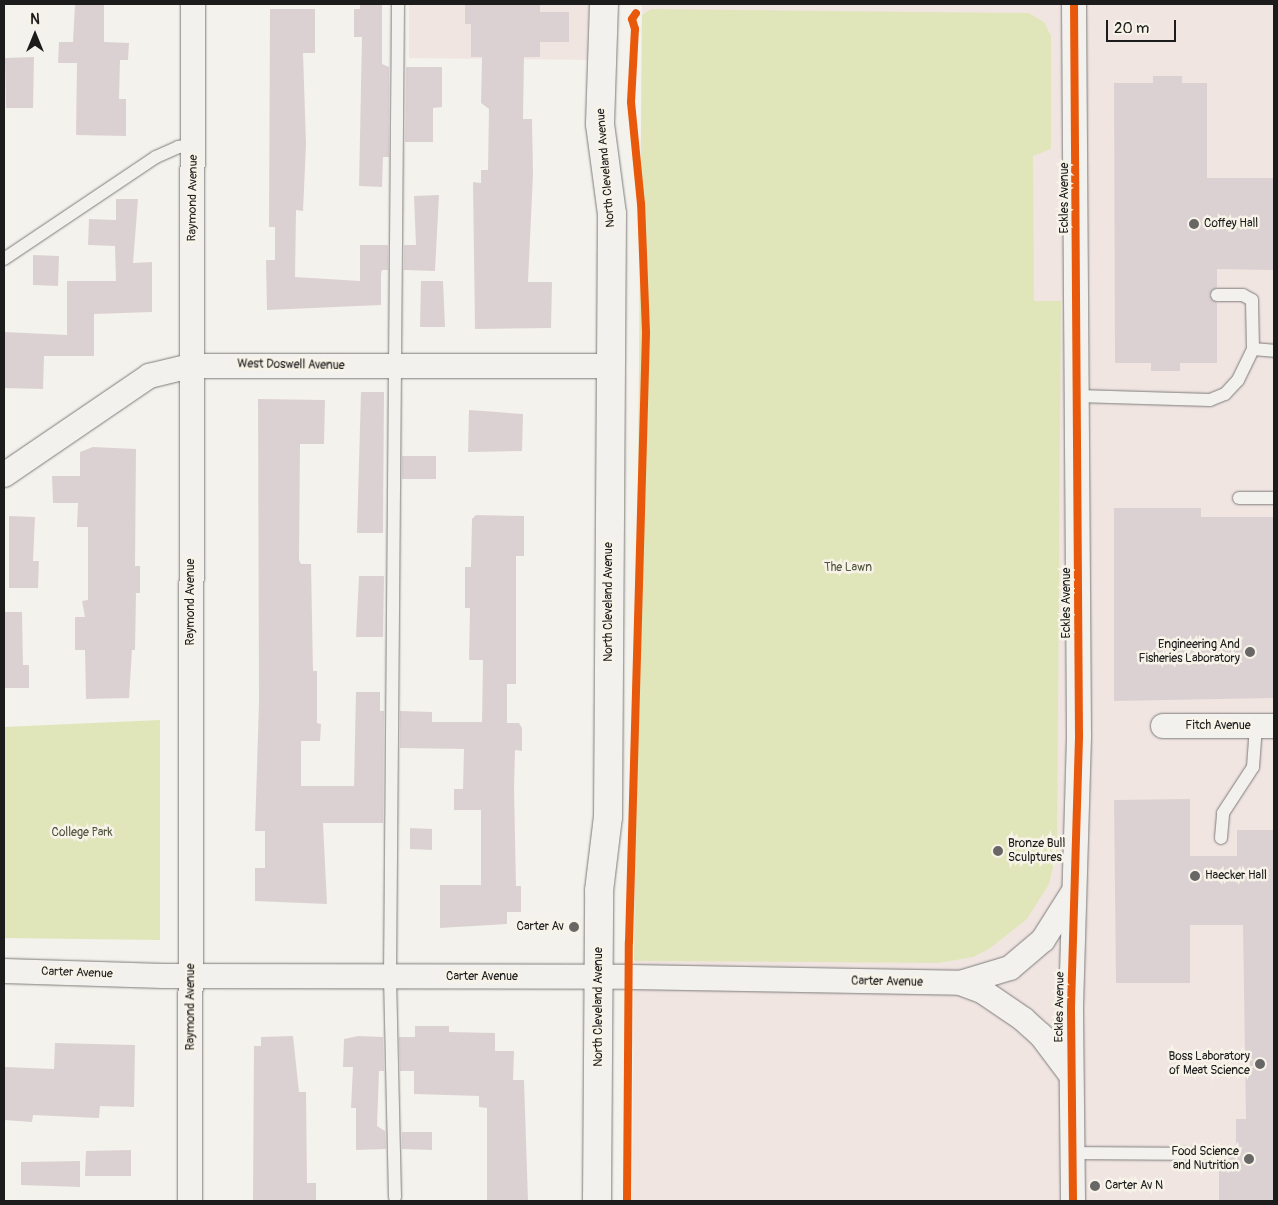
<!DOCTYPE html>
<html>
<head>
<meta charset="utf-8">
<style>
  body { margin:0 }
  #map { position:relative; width:1278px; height:1205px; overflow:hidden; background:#f4f2ec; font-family:Pangolin,sans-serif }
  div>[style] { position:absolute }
  .built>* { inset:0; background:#f1e5e2 }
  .green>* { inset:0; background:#e0e6ba }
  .building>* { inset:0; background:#dcd1d2 }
  .roads { filter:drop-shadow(0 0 1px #7d7c7a) drop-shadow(0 0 1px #7d7c7a) }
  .lane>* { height:12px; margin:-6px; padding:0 6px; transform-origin:6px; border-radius:6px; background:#f2f1ed }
  .street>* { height:24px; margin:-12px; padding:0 12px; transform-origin:12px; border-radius:12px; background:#f2f1ed }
  .secondary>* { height:28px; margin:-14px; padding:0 14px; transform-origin:14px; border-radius:14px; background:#f2f1ed }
  .cycleway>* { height:8px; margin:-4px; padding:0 4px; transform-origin:4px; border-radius:4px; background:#e8590c }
  .dots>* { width:14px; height:14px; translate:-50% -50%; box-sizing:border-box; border:2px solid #f7f3e8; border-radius:50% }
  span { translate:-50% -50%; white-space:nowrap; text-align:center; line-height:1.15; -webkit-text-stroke:5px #f7f3e8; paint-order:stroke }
  .street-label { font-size:12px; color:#1c1c1c }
  .poi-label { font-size:12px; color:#1c1c1c }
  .left { translate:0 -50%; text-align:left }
  .right { translate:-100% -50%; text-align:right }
  .park-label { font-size:12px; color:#52563f }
  .frame { position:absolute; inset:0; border:5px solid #1c1c1c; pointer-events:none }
  .north { position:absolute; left:10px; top:10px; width:50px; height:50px; -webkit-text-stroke:4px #f7f3e8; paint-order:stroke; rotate:0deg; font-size:14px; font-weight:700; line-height:20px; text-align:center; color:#1c1c1c }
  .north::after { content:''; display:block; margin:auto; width:18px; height:22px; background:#1c1c1c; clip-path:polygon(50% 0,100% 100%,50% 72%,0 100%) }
  .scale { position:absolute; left:1106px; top:20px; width:70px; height:22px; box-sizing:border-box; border:2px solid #1c1c1c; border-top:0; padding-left:6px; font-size:15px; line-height:18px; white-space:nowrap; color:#1c1c1c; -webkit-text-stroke:4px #f7f3e8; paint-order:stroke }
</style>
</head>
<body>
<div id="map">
  <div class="built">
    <div style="clip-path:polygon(409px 4px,589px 4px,588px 60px,409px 58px)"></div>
    <div style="clip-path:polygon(642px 4px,1274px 4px,1274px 1201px,632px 1201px)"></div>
  </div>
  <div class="green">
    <div style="clip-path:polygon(651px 9px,1029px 13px,1044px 22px,1051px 36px,1051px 149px,1033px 156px,1034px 301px,1061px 301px,1057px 851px,1049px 884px,1027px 919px,989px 949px,973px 957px,938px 963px,634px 961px,642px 15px)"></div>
    <div style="clip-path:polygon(160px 720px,160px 940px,4px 938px,4px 727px)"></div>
  </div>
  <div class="building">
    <div style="clip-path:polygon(75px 4px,104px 4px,104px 42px,129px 43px,128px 60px,120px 60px,119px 99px,126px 99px,126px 136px,76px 135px,77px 63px,58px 63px,59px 42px,73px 42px)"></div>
    <div style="clip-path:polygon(360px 4px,382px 4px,382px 64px,389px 67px,389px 157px,383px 157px,382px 187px,359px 186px,362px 37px,354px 37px,354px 9px,360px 9px)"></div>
    <div style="clip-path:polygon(465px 4px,540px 4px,540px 12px,569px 12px,569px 42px,540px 42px,540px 57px,524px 57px,523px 119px,532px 119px,533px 174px,528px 282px,552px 282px,551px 328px,475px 329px,473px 182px,481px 183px,481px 170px,488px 170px,489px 109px,481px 103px,482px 57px,471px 57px,471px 24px,465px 24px)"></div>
    <div style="clip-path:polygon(270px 9px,315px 9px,315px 53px,303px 53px,306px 144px,303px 211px,296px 210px,295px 277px,360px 281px,360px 245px,388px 245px,388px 270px,382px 270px,381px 274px,381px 305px,267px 310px,266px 260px,275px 260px,275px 227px,269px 227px)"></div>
    <div style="clip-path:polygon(34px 57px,33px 108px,6px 108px,5px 58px)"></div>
    <div style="clip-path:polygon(406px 67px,442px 67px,442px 107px,433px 108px,433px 142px,405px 142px)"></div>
    <div style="clip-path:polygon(1153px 76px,1182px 76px,1182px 83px,1207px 83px,1207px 178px,1274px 178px,1274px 270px,1217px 269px,1217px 287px,1209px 295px,1217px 303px,1217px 363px,1180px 363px,1180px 371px,1151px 371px,1151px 363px,1115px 363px,1114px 83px,1153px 83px)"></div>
    <div style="clip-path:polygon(439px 195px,435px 271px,404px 270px,404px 245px,416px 245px,414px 196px)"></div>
    <div style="clip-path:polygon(116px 199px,138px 199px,133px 263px,152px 262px,152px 312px,94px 314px,94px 356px,44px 356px,43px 389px,4px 388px,4px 332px,67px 335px,67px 281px,116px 281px,115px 246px,88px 245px,89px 219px,116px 220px)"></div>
    <div style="clip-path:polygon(33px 255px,59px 256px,58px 286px,33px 285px)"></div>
    <div style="clip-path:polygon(421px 281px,443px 281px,445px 327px,420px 327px)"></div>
    <div style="clip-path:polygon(361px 392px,384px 392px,383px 533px,357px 533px)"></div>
    <div style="clip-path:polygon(258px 399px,325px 400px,324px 444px,300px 444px,299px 560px,301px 564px,311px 564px,313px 671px,317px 671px,317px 723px,321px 724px,320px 741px,301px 741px,301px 786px,354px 786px,356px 692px,380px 692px,380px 711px,384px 711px,383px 823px,323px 823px,327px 904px,255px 901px,255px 868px,265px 868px,265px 831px,255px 831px,259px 702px)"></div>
    <div style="clip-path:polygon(469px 410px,523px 414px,522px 451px,468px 452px)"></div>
    <div style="clip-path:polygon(93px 447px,136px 449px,135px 566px,140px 566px,140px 593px,136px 593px,135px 650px,132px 650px,129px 698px,86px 699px,85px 650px,75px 650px,75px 617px,85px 617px,82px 601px,88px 600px,88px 527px,77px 527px,78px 503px,53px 503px,52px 476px,80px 476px,80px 452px)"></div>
    <div style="clip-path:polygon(402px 456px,436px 456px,436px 479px,402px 479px)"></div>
    <div style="clip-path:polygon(1114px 508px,1201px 508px,1201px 517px,1274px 517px,1274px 698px,1114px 701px)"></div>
    <div style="clip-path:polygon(476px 515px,524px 516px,524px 556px,516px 556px,516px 684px,507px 684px,507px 723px,519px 723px,522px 728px,522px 751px,515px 750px,514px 788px,516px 886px,521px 886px,521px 912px,507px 912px,507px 924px,440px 928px,440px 885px,481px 885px,481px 810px,454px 810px,454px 789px,463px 789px,464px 749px,400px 748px,400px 711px,432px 712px,432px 722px,482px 722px,483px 660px,469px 660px,470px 608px,465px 608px,465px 567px,471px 567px,472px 519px)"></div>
    <div style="clip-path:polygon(9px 516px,35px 517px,33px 561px,39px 561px,38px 588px,9px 588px)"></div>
    <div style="clip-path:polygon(359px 576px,384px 576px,383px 637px,356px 637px)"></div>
    <div style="clip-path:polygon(4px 612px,22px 612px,23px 665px,29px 665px,29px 688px,4px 688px)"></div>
    <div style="clip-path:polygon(1190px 799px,1190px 856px,1237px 856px,1237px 830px,1274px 830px,1274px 1201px,1219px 1201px,1219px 1164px,1236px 1147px,1236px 1119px,1246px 1119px,1243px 925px,1190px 925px,1190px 983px,1116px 983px,1114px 800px)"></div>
    <div style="clip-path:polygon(410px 828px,432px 829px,432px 850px,410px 849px)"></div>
    <div style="clip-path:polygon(415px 1026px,449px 1026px,449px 1032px,495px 1033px,495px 1051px,514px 1051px,513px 1080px,524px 1080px,528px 1201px,487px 1201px,487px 1108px,479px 1107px,479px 1096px,414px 1094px,414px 1071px,400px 1071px,399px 1037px,415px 1037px)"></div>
    <div style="clip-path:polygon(293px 1036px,299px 1092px,306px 1092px,307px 1183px,316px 1183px,316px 1201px,253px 1201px,254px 1046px,261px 1046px,261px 1037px)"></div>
    <div style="clip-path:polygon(358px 1036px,383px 1037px,384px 1071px,379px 1071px,377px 1126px,385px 1131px,386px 1149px,356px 1150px,356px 1108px,351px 1108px,353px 1067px,343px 1067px,344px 1039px)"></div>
    <div style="clip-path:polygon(55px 1043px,135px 1045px,134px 1107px,100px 1106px,99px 1118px,33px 1115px,32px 1122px,4px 1120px,5px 1067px,54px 1069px)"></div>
    <div style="clip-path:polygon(402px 1132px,432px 1132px,432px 1150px,402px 1149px)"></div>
    <div style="clip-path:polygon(131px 1150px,131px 1176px,85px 1176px,86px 1151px)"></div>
    <div style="clip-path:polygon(80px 1161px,80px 1187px,21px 1185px,21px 1162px)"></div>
  </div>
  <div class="roads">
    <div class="lane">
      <div style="left:4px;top:259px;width:183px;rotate:-33.9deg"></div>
      <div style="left:156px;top:157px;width:24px;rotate:-24deg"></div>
      <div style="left:178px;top:147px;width:15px;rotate:-8deg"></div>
      <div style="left:1253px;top:349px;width:21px;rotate:5deg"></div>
      <div style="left:1077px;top:396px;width:133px;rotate:1.7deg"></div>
      <div style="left:1210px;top:400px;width:16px;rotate:-22deg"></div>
      <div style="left:1225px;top:394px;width:19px;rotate:-47deg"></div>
      <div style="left:1238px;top:380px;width:34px;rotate:-64deg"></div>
      <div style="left:1253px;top:349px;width:49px;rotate:-91.2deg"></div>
      <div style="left:1252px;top:300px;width:10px;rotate:-151deg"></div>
      <div style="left:1243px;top:295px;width:26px;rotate:180deg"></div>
      <div style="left:1239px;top:498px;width:35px"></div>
      <div style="left:1221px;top:838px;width:25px;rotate:-85deg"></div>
      <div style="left:1223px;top:813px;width:55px;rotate:-56.9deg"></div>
      <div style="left:1253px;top:767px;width:41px;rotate:-85.8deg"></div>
      <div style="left:1073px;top:1153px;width:131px;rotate:0.4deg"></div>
      <div style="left:395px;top:1197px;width:220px;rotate:-91.3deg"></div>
      <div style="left:390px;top:977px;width:973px;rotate:-89.53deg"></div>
    </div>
    <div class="street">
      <div style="left:4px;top:475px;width:176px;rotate:-34.3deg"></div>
      <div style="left:149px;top:376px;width:42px;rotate:-13.7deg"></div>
      <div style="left:190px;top:366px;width:420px"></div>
      <div style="left:1163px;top:726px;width:111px"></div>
      <div style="left:4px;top:971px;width:159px;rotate:1.8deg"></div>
      <div style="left:163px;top:976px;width:467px;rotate:0.1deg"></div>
      <div style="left:630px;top:977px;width:330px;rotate:1deg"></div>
      <div style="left:960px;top:983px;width:23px;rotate:20deg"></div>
      <div style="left:982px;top:991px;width:50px;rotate:34.3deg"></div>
      <div style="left:1023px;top:1019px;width:24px;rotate:42deg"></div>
      <div style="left:1041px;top:1035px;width:50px;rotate:53.1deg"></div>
      <div style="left:960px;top:983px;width:52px;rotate:-16.7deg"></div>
      <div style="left:1010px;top:968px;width:43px;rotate:-40.3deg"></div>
      <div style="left:1043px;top:940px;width:54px;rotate:-57.8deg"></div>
      <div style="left:190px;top:1201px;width:1197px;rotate:-89.86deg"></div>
      <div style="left:1073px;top:1201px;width:194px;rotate:-90.6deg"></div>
      <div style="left:1071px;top:1007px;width:271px;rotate:-88.3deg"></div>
      <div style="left:1079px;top:736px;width:732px;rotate:-90.39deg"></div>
    </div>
    <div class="secondary">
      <div style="left:597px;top:1201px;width:310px;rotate:-89.6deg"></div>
      <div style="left:599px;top:891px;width:75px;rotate:-83.1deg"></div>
      <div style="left:608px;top:817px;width:603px;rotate:-89.62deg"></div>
      <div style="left:612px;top:214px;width:91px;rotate:-97.6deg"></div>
      <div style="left:600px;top:124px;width:120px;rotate:-88.1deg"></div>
    </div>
  </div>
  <div class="cycleway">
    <div style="left:627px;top:1201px;width:259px;rotate:-89.6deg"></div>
    <div style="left:629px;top:942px;width:610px;rotate:-88.4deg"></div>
    <div style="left:646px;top:332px;width:128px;rotate:-92.2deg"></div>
    <div style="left:641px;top:204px;width:102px;rotate:-95.6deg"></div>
    <div style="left:631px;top:102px;width:73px;rotate:-86.9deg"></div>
    <div style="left:635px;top:29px;width:10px;rotate:-107deg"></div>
    <div style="left:632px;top:19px;width:7px;rotate:-56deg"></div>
    <div style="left:1073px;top:1201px;width:194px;rotate:-90.6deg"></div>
    <div style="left:1071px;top:1007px;width:271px;rotate:-88.3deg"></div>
    <div style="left:1079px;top:736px;width:732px;rotate:-90.39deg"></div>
  </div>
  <div class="dots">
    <div style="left:1194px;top:224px;background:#686765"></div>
    <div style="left:1250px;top:652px;background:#686765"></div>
    <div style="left:998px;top:851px;background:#686765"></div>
    <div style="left:1195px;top:876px;background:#686765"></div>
    <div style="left:574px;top:927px;background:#686765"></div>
    <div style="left:1260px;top:1064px;background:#686765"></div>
    <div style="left:1249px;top:1159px;background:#686765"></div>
    <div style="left:1095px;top:1186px;background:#686765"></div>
  </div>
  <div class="street-label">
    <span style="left:606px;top:168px;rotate:-95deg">North Cleveland Avenue</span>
    <span style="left:193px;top:198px;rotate:-89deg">Raymond Avenue</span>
    <span style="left:1065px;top:198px;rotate:-90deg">Eckles Avenue</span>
    <span style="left:291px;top:365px;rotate:1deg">West Doswell Avenue</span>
    <span style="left:191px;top:602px;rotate:-90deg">Raymond Avenue</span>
    <span style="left:609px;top:602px;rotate:-90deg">North Cleveland Avenue</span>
    <span style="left:1067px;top:603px;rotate:-90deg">Eckles Avenue</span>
    <span style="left:1218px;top:726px">Fitch Avenue</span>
    <span style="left:77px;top:973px;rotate:2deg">Carter Avenue</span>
    <span style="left:482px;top:977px">Carter Avenue</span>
    <span style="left:887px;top:982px;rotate:1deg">Carter Avenue</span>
    <span style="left:191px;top:1007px;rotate:-90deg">Raymond Avenue</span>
    <span style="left:599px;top:1007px;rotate:-90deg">North Cleveland Avenue</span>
    <span style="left:1060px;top:1007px;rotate:-89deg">Eckles Avenue</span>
  </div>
  <div class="poi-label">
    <span class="left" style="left:1204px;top:224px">Coffey Hall</span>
    <span class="right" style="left:1240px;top:652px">Engineering And<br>Fisheries Laboratory</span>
    <span class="left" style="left:1008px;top:851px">Bronze Bull<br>Sculptures</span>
    <span class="left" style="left:1205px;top:876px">Haecker Hall</span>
    <span class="right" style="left:564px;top:927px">Carter Av</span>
    <span class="right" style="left:1250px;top:1064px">Boss Laboratory<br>of Meat Science</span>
    <span class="right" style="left:1239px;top:1159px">Food Science<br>and Nutrition</span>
    <span class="left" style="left:1105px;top:1186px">Carter Av N</span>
  </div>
  <div class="park-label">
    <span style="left:848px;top:568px">The Lawn</span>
    <span style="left:82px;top:833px">College Park</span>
  </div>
  <div class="frame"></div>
  <div class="north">N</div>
  <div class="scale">20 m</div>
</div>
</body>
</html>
